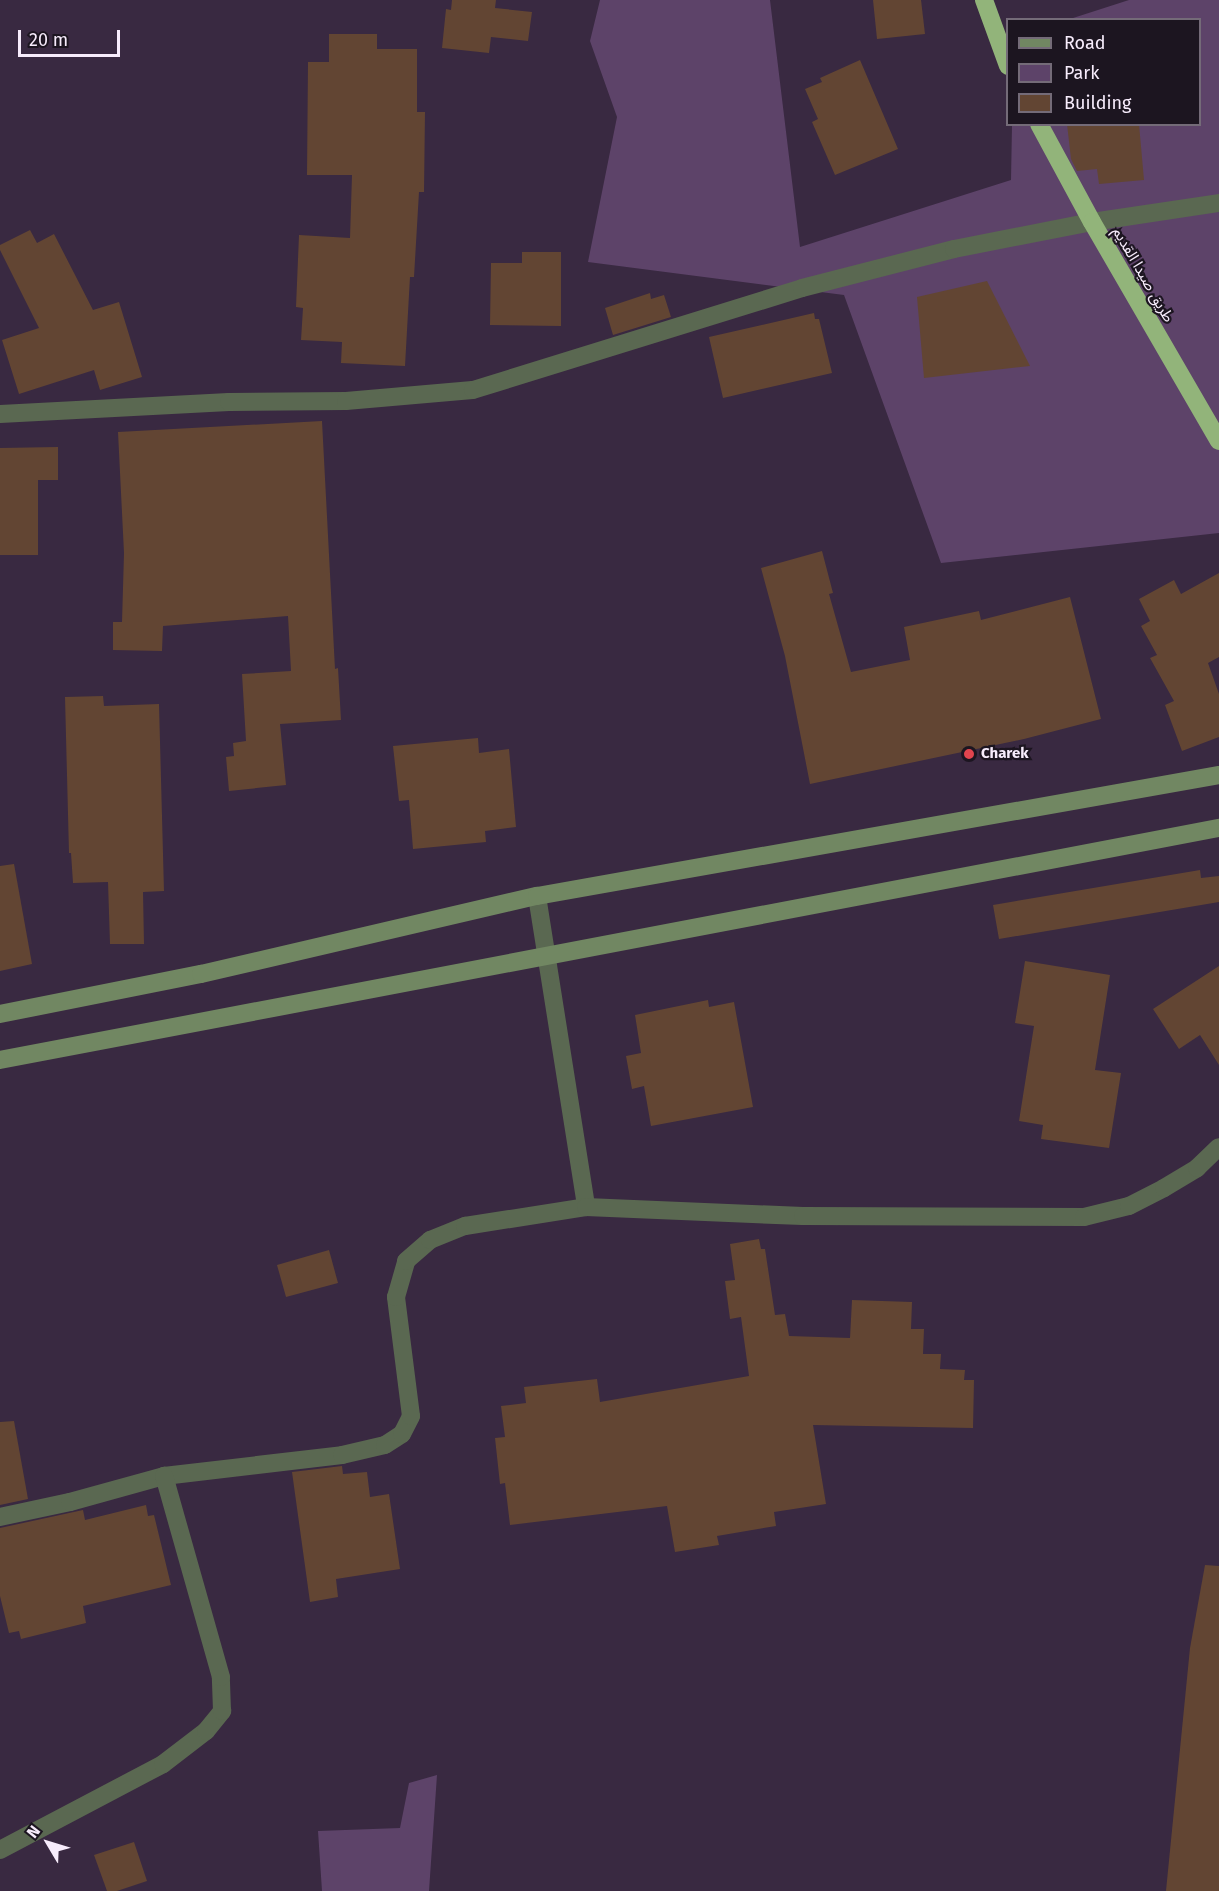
<!DOCTYPE html>
<html>
<head>
<meta charset="utf-8">
<style>
  body { margin:0 }
  #map { position:relative; width:1219px; height:1891px; overflow:hidden; background:#392941; font-family:"Fira Sans","Noto Sans Arabic",sans-serif }
  div>[style] { position:absolute }
  .green>* { inset:0; background:#5d4369 }
  .building>* { inset:0; background:#624533 }
  .street>* { height:18px; margin:-9px; padding:0 9px; transform-origin:9px; border-radius:9px; background:#5a6851 }
  .secondary>* { height:18px; margin:-9px; padding:0 9px; transform-origin:9px; border-radius:9px; background:#718762 }
  .highway>* { height:18px; margin:-9px; padding:0 9px; transform-origin:9px; border-radius:9px; background:#92b47a }
  .dots>* { width:16px; height:16px; translate:-50% -50%; box-sizing:border-box; border:3px solid #1c1520; border-radius:50% }
  span { translate:-50% -50%; white-space:nowrap; text-align:center; line-height:1.15; -webkit-text-stroke:4.5px #1c1520; paint-order:stroke }
  .street-label { font-size:15px; color:#f7ecfc }
  .poi-label { font-size:15px; color:#f7ecfc; font-weight:700 }
  .left { translate:0 -50%; text-align:left }
  .legend { position:absolute; left:1006px; top:18px; width:195px; height:108px; box-sizing:border-box; background:#1c1520; border:2px solid #746b78; margin:0; padding:8px 10px; list-style:none; font-size:18px; color:#f7ecfc }
  .legend li { display:flex; align-items:center; gap:12px; height:30px }
  .legend b { width:30px; border:2px solid #746b78 }
  .north { position:absolute; left:18px; top:1813px; width:60px; height:60px; -webkit-text-stroke:4px #1c1520; paint-order:stroke; rotate:308deg; font-size:16px; font-weight:700; line-height:24px; text-align:center; color:#f7ecfc }
  .north::after { content:''; display:block; margin:auto; width:21px; height:27px; background:#f7ecfc; clip-path:polygon(50% 0,100% 100%,50% 72%,0 100%) }
  .scale { position:absolute; left:18px; top:30px; width:102px; height:27px; box-sizing:border-box; border:3px solid #f7ecfc; border-top:0; padding-left:8px; font-size:18px; line-height:21px; white-space:nowrap; color:#f7ecfc; -webkit-text-stroke:4px #1c1520; paint-order:stroke }
</style>
</head>
<body>
<div id="map">
  <div class="green">
    <div style="clip-path:polygon(600px 0,770px 0,800px 247px,1011px 180px,1012px 125px,1200px 124px,1200px 20px,1070px 19px,1129px 0,1219px 0,1219px 533px,941px 563px,844px 295px,588px 262px,617px 117px,590px 41px)"></div>
    <div style="clip-path:polygon(437px 1775px,429px 1891px,322px 1891px,318px 1831px,400px 1828px,409px 1783px)"></div>
  </div>
  <div class="building">
    <div style="clip-path:polygon(452px 0,496px 0,495px 8px,532px 12px,528px 41px,491px 37px,489px 53px,442px 48px,446px 9px,451px 10px)"></div>
    <div style="clip-path:polygon(873px 0,921px 0,925px 34px,877px 39px)"></div>
    <div style="clip-path:polygon(329px 34px,377px 34px,377px 49px,417px 49px,417px 112px,425px 112px,424px 192px,419px 192px,414px 277px,410px 277px,405px 366px,341px 363px,342px 342px,301px 340px,303px 308px,296px 307px,299px 235px,350px 238px,352px 175px,307px 175px,308px 62px,329px 62px)"></div>
    <div style="clip-path:polygon(860px 60px,898px 149px,835px 175px,812px 122px,818px 119px,805px 89px,822px 82px,820px 78px)"></div>
    <div style="clip-path:polygon(1067px 124px,1139px 124px,1144px 180px,1099px 184px,1097px 169px,1077px 171px,1071px 159px)"></div>
    <div style="clip-path:polygon(30px 230px,37px 243px,54px 234px,93px 310px,119px 302px,142px 377px,100px 390px,94px 370px,19px 394px,2px 340px,39px 328px,0 250px,0 245px)"></div>
    <div style="clip-path:polygon(522px 252px,561px 252px,561px 326px,490px 325px,491px 263px,522px 263px)"></div>
    <div style="clip-path:polygon(987px 281px,1030px 366px,924px 378px,917px 297px)"></div>
    <div style="clip-path:polygon(650px 293px,651px 299px,664px 295px,671px 317px,613px 335px,605px 308px)"></div>
    <div style="clip-path:polygon(814px 313px,815px 319px,819px 319px,832px 373px,723px 398px,709px 337px)"></div>
    <div style="clip-path:polygon(322px 421px,335px 669px,338px 668px,341px 720px,280px 724px,286px 785px,229px 791px,226px 757px,234px 756px,233px 743px,246px 741px,242px 674px,291px 671px,288px 616px,163px 626px,162px 651px,113px 650px,113px 622px,122px 622px,124px 553px,118px 432px)"></div>
    <div style="clip-path:polygon(58px 447px,58px 480px,38px 480px,38px 555px,0 555px,0 448px)"></div>
    <div style="clip-path:polygon(822px 551px,833px 593px,829px 594px,851px 672px,910px 660px,904px 627px,979px 611px,981px 620px,1070px 597px,1101px 719px,1024px 739px,810px 784px,785px 656px,761px 568px)"></div>
    <div style="clip-path:polygon(1219px 573px,1219px 657px,1208px 663px,1219px 694px,1219px 737px,1182px 751px,1165px 705px,1174px 701px,1150px 658px,1157px 655px,1141px 626px,1150px 621px,1139px 599px,1174px 580px,1181px 594px)"></div>
    <div style="clip-path:polygon(103px 696px,104px 706px,159px 704px,164px 891px,143px 892px,144px 944px,110px 944px,108px 882px,73px 883px,71px 853px,69px 853px,65px 697px)"></div>
    <div style="clip-path:polygon(478px 738px,479px 753px,509px 749px,516px 827px,485px 831px,486px 842px,413px 849px,409px 800px,399px 801px,393px 746px)"></div>
    <div style="clip-path:polygon(14px 864px,32px 964px,0 971px,0 866px)"></div>
    <div style="clip-path:polygon(1200px 870px,1201px 878px,1219px 876px,1219px 902px,999px 939px,993px 905px)"></div>
    <div style="clip-path:polygon(1025px 961px,1110px 975px,1095px 1070px,1121px 1073px,1109px 1148px,1041px 1139px,1043px 1125px,1019px 1121px,1034px 1026px,1015px 1023px)"></div>
    <div style="clip-path:polygon(1219px 966px,1219px 1065px,1200px 1035px,1179px 1049px,1153px 1009px)"></div>
    <div style="clip-path:polygon(708px 1000px,709px 1007px,734px 1002px,753px 1107px,651px 1126px,644px 1086px,632px 1089px,626px 1056px,641px 1053px,635px 1015px)"></div>
    <div style="clip-path:polygon(759px 1239px,761px 1249px,765px 1249px,775px 1315px,785px 1314px,789px 1336px,850px 1338px,852px 1300px,912px 1302px,911px 1329px,924px 1329px,923px 1354px,941px 1354px,940px 1369px,965px 1370px,964px 1380px,974px 1380px,973px 1428px,813px 1425px,826px 1504px,774px 1512px,776px 1526px,717px 1536px,719px 1545px,675px 1552px,667px 1506px,510px 1525px,505px 1483px,500px 1484px,495px 1438px,505px 1437px,501px 1406px,526px 1403px,524px 1387px,597px 1379px,600px 1402px,749px 1376px,741px 1317px,730px 1319px,725px 1281px,735px 1280px,730px 1244px)"></div>
    <div style="clip-path:polygon(329px 1250px,338px 1283px,286px 1297px,277px 1265px)"></div>
    <div style="clip-path:polygon(14px 1421px,28px 1499px,0 1505px,0 1422px)"></div>
    <div style="clip-path:polygon(342px 1466px,343px 1474px,367px 1472px,370px 1497px,389px 1494px,400px 1569px,336px 1579px,338px 1597px,310px 1602px,292px 1472px)"></div>
    <div style="clip-path:polygon(146px 1505px,148px 1516px,154px 1515px,171px 1585px,83px 1606px,86px 1623px,21px 1639px,19px 1631px,9px 1633px,0 1596px,0 1528px,83px 1510px,85px 1520px)"></div>
    <div style="clip-path:polygon(1205px 1565px,1219px 1566px,1219px 1891px,1166px 1891px,1190px 1648px)"></div>
    <div style="clip-path:polygon(134px 1842px,147px 1881px,117px 1891px,107px 1891px,94px 1855px)"></div>
  </div>
  <div class="street">
    <div style="left:0;top:414px;width:229px;rotate:-3deg"></div>
    <div style="left:229px;top:402px;width:117px;rotate:-0.5deg"></div>
    <div style="left:346px;top:401px;width:127px;rotate:-5deg"></div>
    <div style="left:473px;top:390px;width:344px;rotate:-17.2deg"></div>
    <div style="left:802px;top:288px;width:157px;rotate:-14.4deg"></div>
    <div style="left:954px;top:249px;width:141px;rotate:-11.1deg"></div>
    <div style="left:1092px;top:222px;width:128px;rotate:-8.5deg"></div>
    <div style="left:537px;top:896px;width:315px;rotate:81deg"></div>
    <div style="left:0;top:1517px;width:72px;rotate:-12.1deg"></div>
    <div style="left:70px;top:1502px;width:98px;rotate:-15.5deg"></div>
    <div style="left:164px;top:1476px;width:179px;rotate:-6.7deg"></div>
    <div style="left:342px;top:1455px;width:44px;rotate:-13.1deg"></div>
    <div style="left:385px;top:1445px;width:20px;rotate:-33deg"></div>
    <div style="left:402px;top:1434px;width:20px;rotate:-63deg"></div>
    <div style="left:411px;top:1416px;width:120px;rotate:-97.2deg"></div>
    <div style="left:396px;top:1297px;width:37px;rotate:-74deg"></div>
    <div style="left:406px;top:1261px;width:32px;rotate:-41deg"></div>
    <div style="left:430px;top:1240px;width:38px;rotate:-22deg"></div>
    <div style="left:465px;top:1226px;width:122px;rotate:-8.9deg"></div>
    <div style="left:586px;top:1207px;width:217px;rotate:2.4deg"></div>
    <div style="left:803px;top:1216px;width:281px;rotate:0.2deg"></div>
    <div style="left:1084px;top:1217px;width:46px;rotate:-13.7deg"></div>
    <div style="left:1129px;top:1206px;width:39px;rotate:-27deg"></div>
    <div style="left:1164px;top:1188px;width:39px;rotate:-31deg"></div>
    <div style="left:1197px;top:1168px;width:30px;rotate:-44deg"></div>
    <div style="left:0;top:1850px;width:184px;rotate:-27.8deg"></div>
    <div style="left:163px;top:1764px;width:54px;rotate:-37.5deg"></div>
    <div style="left:206px;top:1731px;width:26px;rotate:-51deg"></div>
    <div style="left:222px;top:1711px;width:34px;rotate:-92deg"></div>
    <div style="left:221px;top:1677px;width:209px;rotate:-105.8deg"></div>
  </div>
  <div class="secondary">
    <div style="left:0;top:1014px;width:205px;rotate:-11.3deg"></div>
    <div style="left:201px;top:974px;width:345px;rotate:-13.1deg"></div>
    <div style="left:537px;top:896px;width:693px;rotate:-10.06deg"></div>
    <div style="left:0;top:1060px;width:1241px;rotate:-10.78deg"></div>
  </div>
  <div class="highway">
    <div style="left:984px;top:0;width:70px;rotate:70deg"></div>
    <div style="left:1039px;top:124px;width:111px;rotate:61.6deg"></div>
    <div style="left:1092px;top:222px;width:253px;rotate:59.9deg"></div>
  </div>
  <div class="dots">
    <div style="left:969px;top:754px;background:#e0444e"></div>
  </div>
  <div class="street-label">
    <span style="left:1143px;top:275px;rotate:60deg">طريق صيدا القديم</span>
  </div>
  <div class="poi-label">
    <span class="left" style="left:981px;top:754px">Charek</span>
  </div>
  <ul class="legend">
  <li><b style="height:8px;background:#718762"></b>Road</li>
  <li><b style="height:16px;background:#5d4369"></b>Park</li>
  <li><b style="height:16px;background:#624533"></b>Building</li>
  </ul>
  <div class="north">N</div>
  <div class="scale">20 m</div>
</div>
</body>
</html>
